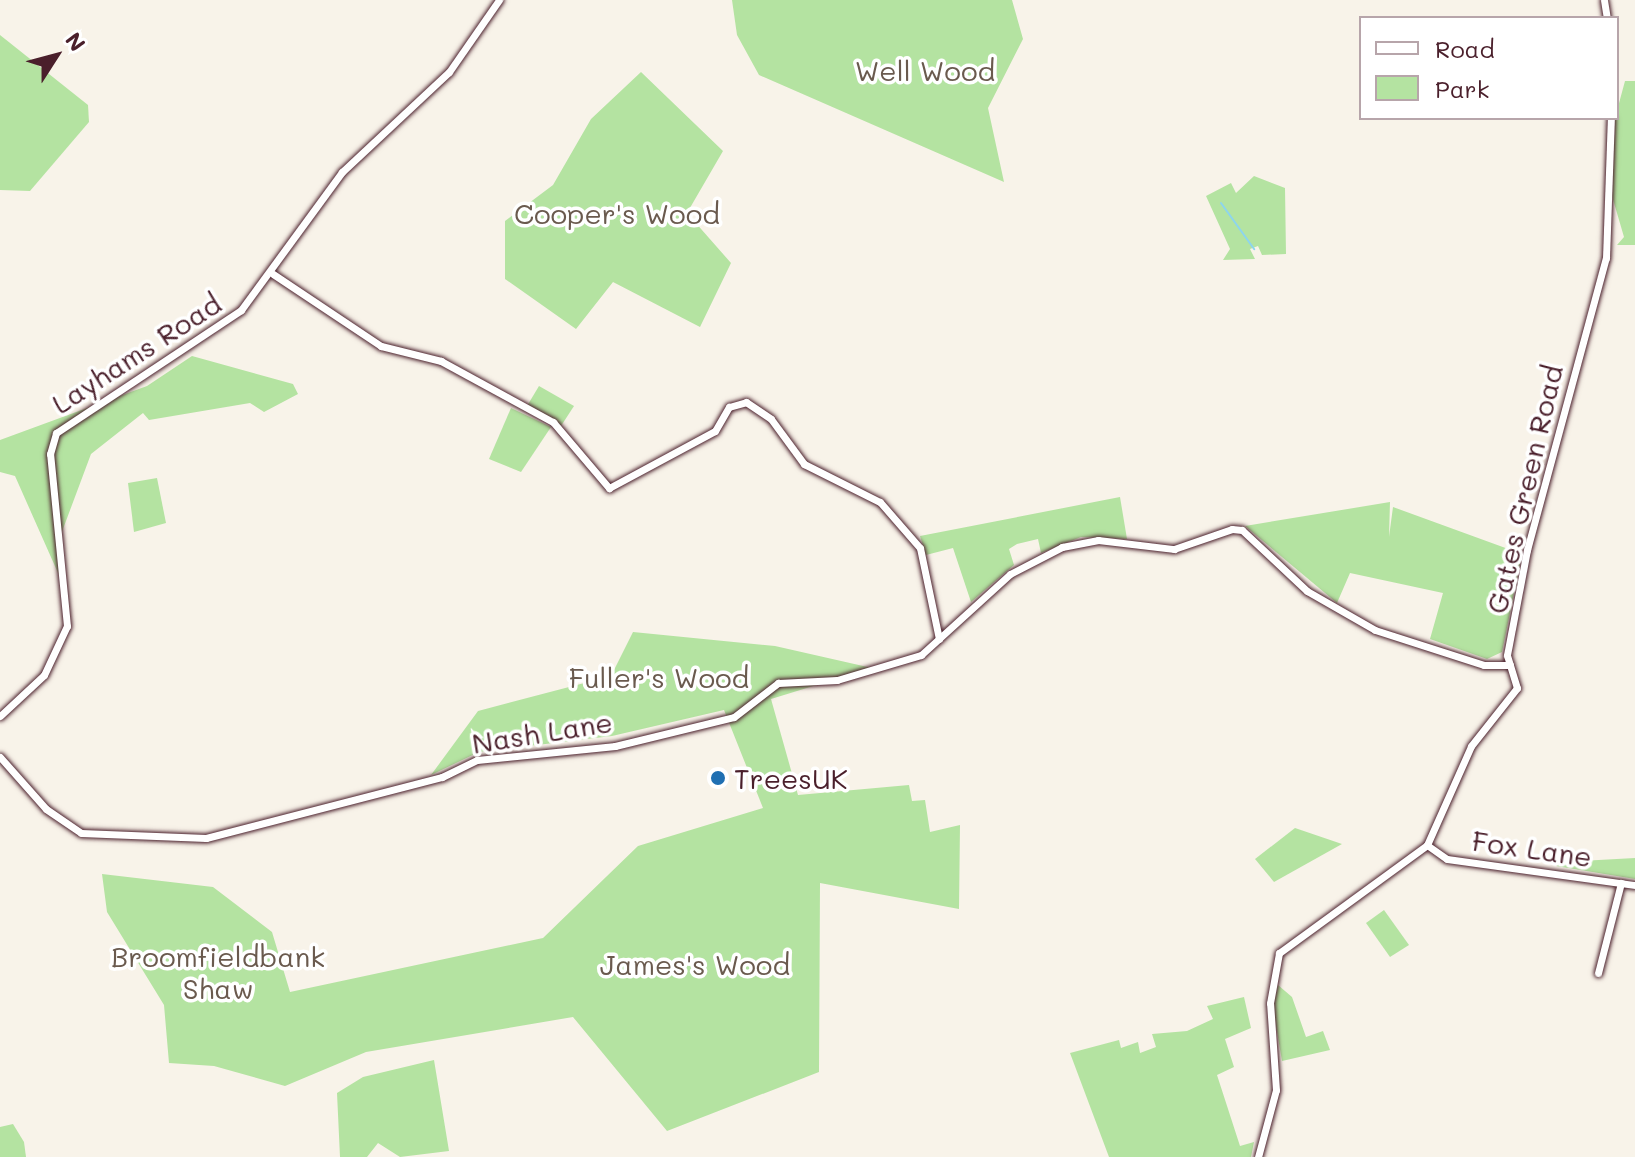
<!DOCTYPE html>
<html>
<head>
<meta charset="utf-8">
<style>
  body { margin:0 }
  #map { position:relative; width:1635px; height:1157px; overflow:hidden; background:#f8f3e9; font-family:Mali,sans-serif }
  div>[style] { position:absolute }
  .green>* { inset:0; background:#b4e3a1 }
  .stream>* { height:2px; margin:-1px; padding:0 1px; transform-origin:1px; border-radius:1px; background:#8dd5ee }
  .roads { filter:drop-shadow(0 0 2px #4a1f2b) drop-shadow(0 0 2px #4a1f2b) }
  .minor>* { height:7px; margin:-3.5px; padding:0 3.5px; transform-origin:3.5px; border-radius:3.5px; background:#fff }
  .dots>* { width:22px; height:22px; translate:-50% -50%; box-sizing:border-box; border:4px solid #fff; border-radius:50% }
  span { translate:-50% -50%; white-space:nowrap; text-align:center; line-height:1.15; -webkit-text-stroke:7px #fff; paint-order:stroke }
  .park-label { font-size:28px; color:#6a5a4e }
  .street-label { font-size:28px; color:#4a1f2b }
  .poi-label { font-size:28px; color:#4a1f2b }
  .left { translate:0 -50%; text-align:left }
  .legend { position:absolute; left:1359px; top:16px; width:260px; height:104px; box-sizing:border-box; background:#fff; border:2px solid #b7a5aa; margin:0; padding:10px 14px; list-style:none; font-size:24px; color:#4a1f2b }
  .legend li { display:flex; align-items:center; gap:16px; height:40px }
  .legend b { width:40px; border:2px solid #b7a5aa }
  .north { position:absolute; left:16px; top:16px; width:80px; height:80px; -webkit-text-stroke:6px #fff; paint-order:stroke; rotate:54deg; font-size:22px; font-weight:700; line-height:32px; text-align:center; color:#4a1f2b }
  .north::after { content:''; display:block; margin:auto; width:28px; height:36px; background:#4a1f2b; clip-path:polygon(50% 0,100% 100%,50% 72%,0 100%) }
</style>
</head>
<body>
<div id="map">
  <div class="green">
    <div style="clip-path:polygon(732px 0,1012px 0,1023px 39px,988px 108px,1004px 182px,759px 75px,737px 35px)"></div>
    <div style="clip-path:polygon(0 35px,88px 105px,89px 122px,30px 191px,0 190px)"></div>
    <div style="clip-path:polygon(641px 72px,723px 151px,687px 213px,731px 263px,700px 327px,613px 282px,576px 329px,505px 279px,505px 221px,553px 185px,591px 119px)"></div>
    <div style="clip-path:polygon(1625px 81px,1635px 81px,1635px 245px,1617px 245px,1624px 237px,1612px 196px,1615px 118px)"></div>
    <div style="clip-path:polygon(1254px 176px,1285px 188px,1286px 254px,1262px 255px,1258px 246px,1250px 249px,1255px 259px,1223px 260px,1230px 249px,1206px 196px,1231px 183px,1236px 193px)"></div>
    <div style="clip-path:polygon(192px 356px,293px 384px,298px 394px,264px 412px,250px 403px,149px 420px,143px 413px,91px 454px,60px 537px,66px 591px,15px 476px,0 472px,0 440px,147px 386px)"></div>
    <div style="clip-path:polygon(539px 386px,574px 406px,561px 426px,527px 406px)"></div>
    <div style="clip-path:polygon(511px 408px,551px 427px,521px 472px,489px 459px)"></div>
    <div style="clip-path:polygon(157px 478px,166px 523px,134px 532px,128px 483px)"></div>
    <div style="clip-path:polygon(1120px 497px,1127px 539px,1081px 537px,1041px 553px,1038px 539px,1017px 544px,1009px 549px,1014px 565px,971px 602px,953px 548px,926px 555px,920px 536px)"></div>
    <div style="clip-path:polygon(1390px 502px,1389px 537px,1393px 507px,1522px 554px,1502px 652px,1487px 659px,1430px 639px,1443px 593px,1350px 573px,1337px 603px,1245px 526px)"></div>
    <div style="clip-path:polygon(633px 632px,775px 646px,872px 668px,771px 699px,798px 795px,909px 785px,912px 801px,925px 800px,930px 832px,960px 825px,959px 909px,820px 883px,819px 1072px,667px 1131px,573px 1017px,366px 1052px,285px 1086px,214px 1066px,169px 1063px,164px 1005px,107px 912px,102px 874px,213px 887px,272px 932px,290px 992px,543px 938px,638px 846px,763px 808px,724px 710px,612px 736px,479px 752px,431px 775px,478px 711px,611px 676px)"></div>
    <div style="clip-path:polygon(1295px 828px,1342px 844px,1274px 882px,1255px 859px)"></div>
    <div style="clip-path:polygon(1635px 858px,1635px 879px,1556px 866px,1562px 862px)"></div>
    <div style="clip-path:polygon(1384px 910px,1409px 945px,1390px 957px,1366px 923px)"></div>
    <div style="clip-path:polygon(1278px 985px,1292px 997px,1306px 1037px,1323px 1031px,1330px 1050px,1282px 1061px,1273px 1008px)"></div>
    <div style="clip-path:polygon(1244px 997px,1251px 1028px,1225px 1039px,1234px 1067px,1217px 1075px,1240px 1146px,1254px 1142px,1251px 1157px,1109px 1157px,1070px 1053px,1119px 1040px,1121px 1048px,1138px 1042px,1140px 1053px,1156px 1047px,1152px 1034px,1187px 1031px,1213px 1019px,1207px 1006px)"></div>
    <div style="clip-path:polygon(434px 1060px,449px 1151px,400px 1157px,378px 1143px,367px 1157px,340px 1157px,337px 1093px,363px 1077px)"></div>
    <div style="clip-path:polygon(13px 1124px,24px 1142px,26px 1157px,0 1157px,0 1127px)"></div>
  </div>
  <div class="stream">
    <div style="left:1221px;top:203px;width:57px;rotate:54.3deg"></div>
  </div>
  <div class="roads">
    <div class="minor">
      <div style="left:1604px;top:0;width:18px;rotate:81deg"></div>
      <div style="left:273px;top:274px;width:130px;rotate:33.7deg"></div>
      <div style="left:381px;top:346px;width:62px;rotate:14deg"></div>
      <div style="left:441px;top:361px;width:128px;rotate:28.6deg"></div>
      <div style="left:553px;top:422px;width:87px;rotate:49.7deg"></div>
      <div style="left:609px;top:488px;width:120px;rotate:-28.3deg"></div>
      <div style="left:715px;top:431px;width:28px;rotate:-60deg"></div>
      <div style="left:729px;top:407px;width:18px;rotate:-16deg"></div>
      <div style="left:746px;top:402px;width:30px;rotate:34deg"></div>
      <div style="left:771px;top:419px;width:56px;rotate:53.7deg"></div>
      <div style="left:804px;top:464px;width:85px;rotate:26.6deg"></div>
      <div style="left:880px;top:502px;width:61px;rotate:49deg"></div>
      <div style="left:920px;top:548px;width:93px;rotate:78.2deg"></div>
      <div style="left:0;top:716px;width:60px;rotate:-43deg"></div>
      <div style="left:44px;top:675px;width:54px;rotate:-64.9deg"></div>
      <div style="left:67px;top:626px;width:173px;rotate:-95.6deg"></div>
      <div style="left:50px;top:454px;width:22px;rotate:-74deg"></div>
      <div style="left:56px;top:433px;width:222px;rotate:-33.6deg"></div>
      <div style="left:241px;top:310px;width:171px;rotate:-53.8deg"></div>
      <div style="left:342px;top:172px;width:146px;rotate:-43.1deg"></div>
      <div style="left:449px;top:72px;width:88px;rotate:-55.2deg"></div>
      <div style="left:0;top:757px;width:69px;rotate:48.5deg"></div>
      <div style="left:46px;top:809px;width:42px;rotate:34.4deg"></div>
      <div style="left:81px;top:833px;width:125px;rotate:2.3deg"></div>
      <div style="left:206px;top:838px;width:244px;rotate:-14.5deg"></div>
      <div style="left:442px;top:777px;width:39px;rotate:-26deg"></div>
      <div style="left:477px;top:760px;width:139px;rotate:-5.8deg"></div>
      <div style="left:615px;top:746px;width:122px;rotate:-13.7deg"></div>
      <div style="left:734px;top:717px;width:56px;rotate:-37.7deg"></div>
      <div style="left:778px;top:683px;width:59px;rotate:-2.9deg"></div>
      <div style="left:837px;top:680px;width:88px;rotate:-16.6deg"></div>
      <div style="left:921px;top:655px;width:120px;rotate:-42.3deg"></div>
      <div style="left:1010px;top:574px;width:59px;rotate:-27.4deg"></div>
      <div style="left:1062px;top:547px;width:37px;rotate:-11deg"></div>
      <div style="left:1098px;top:540px;width:77px;rotate:6.8deg"></div>
      <div style="left:1174px;top:549px;width:61px;rotate:-19deg"></div>
      <div style="left:1232px;top:529px;width:10px;rotate:6deg"></div>
      <div style="left:1242px;top:530px;width:89px;rotate:43.2deg"></div>
      <div style="left:1307px;top:591px;width:78px;rotate:29.8deg"></div>
      <div style="left:1375px;top:630px;width:114px;rotate:17.8deg"></div>
      <div style="left:1484px;top:665px;width:26px"></div>
      <div style="left:1427px;top:845px;width:24px;rotate:35deg"></div>
      <div style="left:1447px;top:859px;width:190px;rotate:7.9deg"></div>
      <div style="left:1598px;top:973px;width:93px;rotate:-75.7deg"></div>
      <div style="left:1258px;top:1157px;width:69px;rotate:-75deg"></div>
      <div style="left:1276px;top:1090px;width:87px;rotate:-93.9deg"></div>
      <div style="left:1270px;top:1003px;width:51px;rotate:-79.8deg"></div>
      <div style="left:1279px;top:953px;width:183px;rotate:-36.1deg"></div>
      <div style="left:1427px;top:845px;width:108px;rotate:-66deg"></div>
      <div style="left:1471px;top:746px;width:74px;rotate:-51.6deg"></div>
      <div style="left:1517px;top:688px;width:34px;rotate:-107deg"></div>
      <div style="left:1507px;top:655px;width:107px;rotate:-79.2deg"></div>
      <div style="left:1527px;top:550px;width:302px;rotate:-74.9deg"></div>
      <div style="left:1606px;top:258px;width:140px;rotate:-88deg"></div>
    </div>
  </div>
  <div class="dots">
    <div style="left:718px;top:778px;background:#1f6fb2"></div>
  </div>
  <div class="park-label">
    <span style="left:925px;top:70px">Well Wood</span>
    <span style="left:617px;top:213px">Cooper's Wood</span>
    <span style="left:659px;top:677px">Fuller's Wood</span>
    <span style="left:218px;top:972px">Broomfieldbank<br>Shaw</span>
    <span style="left:695px;top:964px">James's Wood</span>
  </div>
  <div class="street-label">
    <span style="left:136px;top:353px;rotate:-33deg">Layhams Road</span>
    <span style="left:1524px;top:489px;rotate:-77deg">Gates Green Road</span>
    <span style="left:542px;top:732px;rotate:-9deg">Nash Lane</span>
    <span style="left:1532px;top:848px;rotate:8deg">Fox Lane</span>
  </div>
  <div class="poi-label">
    <span class="left" style="left:734px;top:778px">TreesUK</span>
  </div>
  <ul class="legend">
  <li><b style="height:10px;background:#fff"></b>Road</li>
  <li><b style="height:22px;background:#b4e3a1"></b>Park</li>
  </ul>
  <div class="north">N</div>
</div>
</body>
</html>
